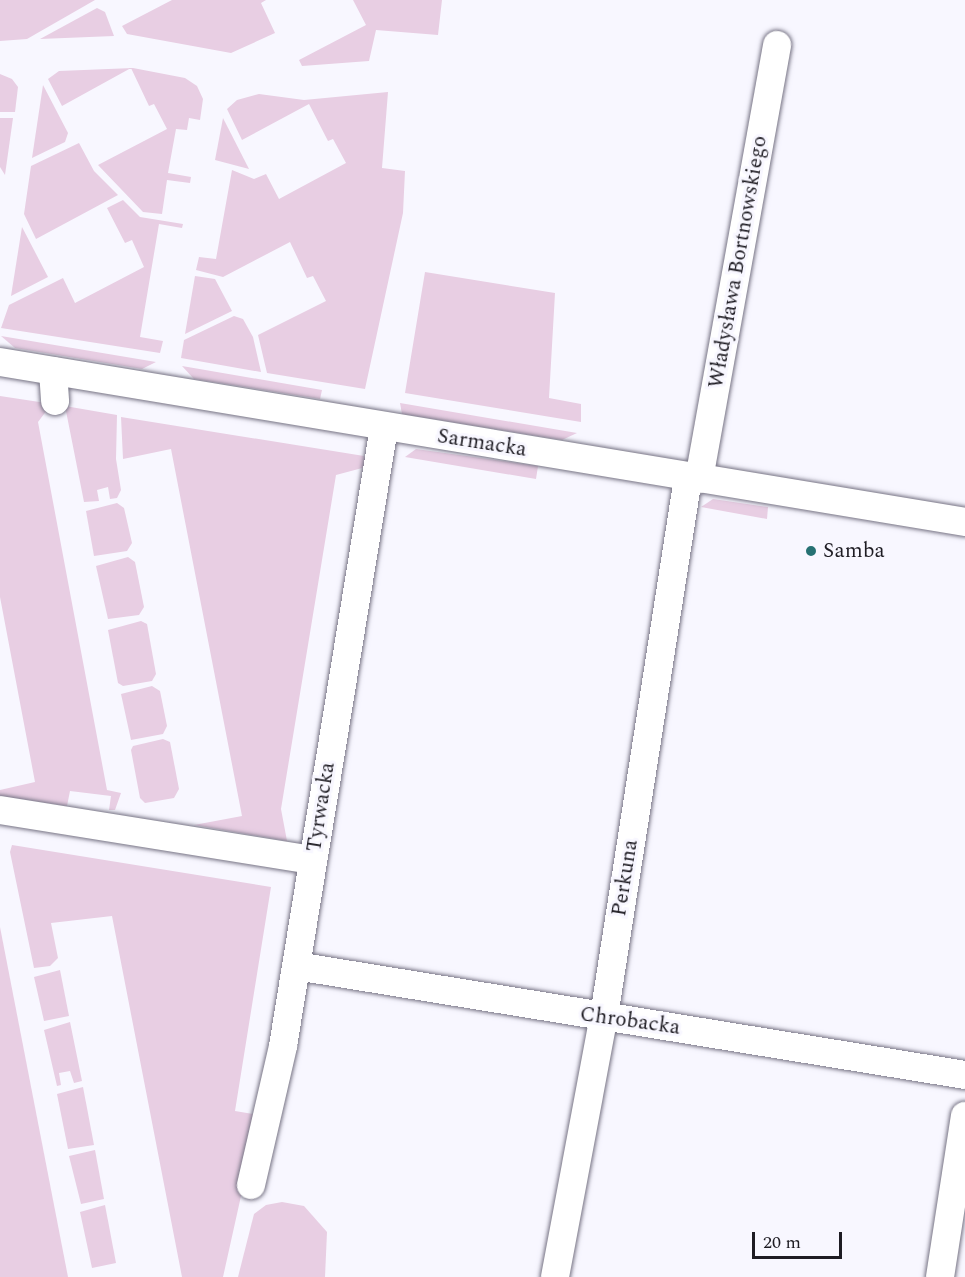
<!DOCTYPE html>
<html>
<head>
<meta charset="utf-8">
<style>
  body { margin:0 }
  #map { position:relative; width:965px; height:1277px; overflow:hidden; background:#f8f7ff; font-family:Spectral,serif }
  div>[style] { position:absolute }
  .green>* { inset:0; background:#e8cee3 }
  .roads { filter:drop-shadow(0 0 2px #777485) drop-shadow(0 0 2px #777485) }
  .minor>* { height:28px; margin:-14px; padding:0 14px; transform-origin:14px; border-radius:14px; background:#fff }
  .dots>* { width:16px; height:16px; translate:-50% -50%; box-sizing:border-box; border:3px solid #f8f7ff; border-radius:50% }
  span { translate:-50% -50%; white-space:nowrap; text-align:center; line-height:1.15; -webkit-text-stroke:6px #f8f7ff; paint-order:stroke }
  .street-label { font-size:21px; color:#1e1c23 }
  .poi-label { font-size:21px; color:#1e1c23 }
  .left { translate:0 -50%; text-align:left }
  .scale { position:absolute; left:752px; top:1232px; width:90px; height:27px; box-sizing:border-box; border:3px solid #1e1c23; border-top:0; padding-left:8px; font-size:18px; line-height:21px; white-space:nowrap; color:#1e1c23; -webkit-text-stroke:4px #f8f7ff; paint-order:stroke }
</style>
</head>
<body>
<div id="map">
  <div class="green">
    <div style="clip-path:polygon(0 0,95px 0,27px 39px,0 41px)"></div>
    <div style="clip-path:polygon(172px 0,266px 0,261px 3px,275px 33px,231px 53px,127px 34px,122px 26px)"></div>
    <div style="clip-path:polygon(347px 0,442px 0,438px 35px,376px 30px,369px 61px,302px 66px,299px 60px,366px 25px,353px 0)"></div>
    <div style="clip-path:polygon(97px 8px,105px 12px,114px 36px,40px 39px)"></div>
    <div style="clip-path:polygon(131px 68px,62px 106px,48px 79px,59px 71px,133px 68px,185px 78px,197px 86px,203px 99px,200px 120px,189px 118px,187px 130px,176px 129px,168px 173px,191px 177px,190px 183px,167px 180px,162px 214px,143px 212px,98px 165px,167px 129px,154px 104px,149px 106px)"></div>
    <div style="clip-path:polygon(0 74px,12px 79px,18px 87px,15px 112px,0 112px)"></div>
    <div style="clip-path:polygon(43px 85px,68px 133px,65px 142px,32px 158px)"></div>
    <div style="clip-path:polygon(388px 92px,382px 168px,405px 171px,403px 213px,365px 389px,267px 373px,258px 335px,326px 301px,313px 276px,307px 278px,290px 242px,223px 277px,196px 270px,199px 257px,216px 259px,232px 170px,254px 179px,266px 174px,279px 199px,346px 163px,333px 139px,328px 141px,309px 104px,242px 140px,227px 109px,237px 100px,259px 94px,304px 100px)"></div>
    <div style="clip-path:polygon(0 118px,13px 118px,5px 175px,0 167px)"></div>
    <div style="clip-path:polygon(223px 118px,249px 169px,215px 160px)"></div>
    <div style="clip-path:polygon(79px 143px,94px 171px,118px 195px,36px 239px,24px 214px,31px 166px)"></div>
    <div style="clip-path:polygon(123px 200px,140px 217px,183px 224px,182px 228px,159px 224px,140px 337px,163px 341px,160px 353px,1px 328px,9px 305px,63px 278px,75px 303px,144px 267px,132px 240px,125px 243px,107px 208px)"></div>
    <div style="clip-path:polygon(22px 227px,48px 277px,11px 296px)"></div>
    <div style="clip-path:polygon(425px 272px,555px 293px,549px 398px,581px 404px,581px 422px,405px 393px)"></div>
    <div style="clip-path:polygon(195px 276px,215px 279px,232px 311px,185px 334px)"></div>
    <div style="clip-path:polygon(234px 316px,243px 319px,253px 337px,261px 372px,181px 358px,184px 340px)"></div>
    <div style="clip-path:polygon(1px 336px,156px 362px,142px 369px,15px 348px)"></div>
    <div style="clip-path:polygon(182px 366px,322px 390px,320px 399px,194px 379px)"></div>
    <div style="clip-path:polygon(0 396px,46px 403px,47px 410px,38px 422px,107px 790px,121px 793px,115px 810px,109px 810px,111px 796px,70px 791px,67px 806px,0 796px,0 790px,35px 782px,0 597px)"></div>
    <div style="clip-path:polygon(400px 403px,577px 433px,562px 440px,402px 414px)"></div>
    <div style="clip-path:polygon(65px 406px,117px 415px,116px 459px,121px 490px,117px 498px,110px 499px,108px 487px,97px 490px,99px 501px,84px 502px)"></div>
    <div style="clip-path:polygon(121px 417px,364px 456px,365px 459px,366px 467px,336px 475px,281px 809px,287px 841px,194px 825px,242px 816px,171px 449px,123px 459px)"></div>
    <div style="clip-path:polygon(416px 449px,538px 466px,536px 479px,405px 457px)"></div>
    <div style="clip-path:polygon(713px 499px,768px 507px,767px 519px,701px 507px)"></div>
    <div style="clip-path:polygon(117px 503px,124px 508px,132px 543px,127px 551px,94px 556px,86px 511px)"></div>
    <div style="clip-path:polygon(128px 557px,135px 562px,144px 607px,139px 615px,108px 619px,96px 566px)"></div>
    <div style="clip-path:polygon(141px 621px,147px 624px,156px 674px,152px 681px,123px 686px,118px 683px,108px 630px)"></div>
    <div style="clip-path:polygon(152px 686px,160px 691px,167px 726px,163px 734px,131px 740px,121px 694px)"></div>
    <div style="clip-path:polygon(163px 739px,170px 742px,179px 789px,174px 798px,145px 803px,140px 798px,131px 750px,133px 746px)"></div>
    <div style="clip-path:polygon(12px 845px,271px 887px,235px 1111px,259px 1115px,223px 1277px,182px 1277px,112px 916px,51px 923px,58px 958px,50px 966px,34px 968px,10px 852px)"></div>
    <div style="clip-path:polygon(0 927px,68px 1277px,0 1277px)"></div>
    <div style="clip-path:polygon(60px 970px,69px 1016px,44px 1021px,34px 977px)"></div>
    <div style="clip-path:polygon(70px 1022px,82px 1081px,74px 1083px,70px 1071px,59px 1073px,61px 1085px,57px 1086px,44px 1030px)"></div>
    <div style="clip-path:polygon(83px 1087px,94px 1145px,68px 1149px,57px 1094px)"></div>
    <div style="clip-path:polygon(95px 1150px,104px 1199px,81px 1204px,69px 1156px)"></div>
    <div style="clip-path:polygon(282px 1202px,304px 1206px,327px 1232px,325px 1277px,238px 1277px,254px 1214px,266px 1205px)"></div>
    <div style="clip-path:polygon(105px 1205px,116px 1263px,92px 1268px,80px 1212px)"></div>
  </div>
  <div class="roads">
    <div class="minor">
      <div style="left:0;top:362px;width:978px;rotate:9.41deg"></div>
      <div style="left:53px;top:371px;width:30px;rotate:86deg"></div>
      <div style="left:699px;top:479px;width:441px;rotate:-79.8deg"></div>
      <div style="left:0;top:810px;width:317px;rotate:9.1deg"></div>
      <div style="left:296px;top:966px;width:678px;rotate:9.25deg"></div>
      <div style="left:251px;top:1185px;width:143px;rotate:-77deg"></div>
      <div style="left:283px;top:1046px;width:627px;rotate:-80.73deg"></div>
      <div style="left:555px;top:1277px;width:266px;rotate:-79.4deg"></div>
      <div style="left:604px;top:1016px;width:545px;rotate:-81.13deg"></div>
      <div style="left:940px;top:1277px;width:163px;rotate:-81.2deg"></div>
    </div>
  </div>
  <div class="dots">
    <div style="left:811px;top:551px;background:#267173"></div>
  </div>
  <div class="street-label">
    <span style="left:738px;top:262px;rotate:-80deg">Władysława Bortnowskiego</span>
    <span style="left:482px;top:443px;rotate:9deg">Sarmacka</span>
    <span style="left:321px;top:807px;rotate:-81deg">Tyrwacka</span>
    <span style="left:625px;top:878px;rotate:-81deg">Perkuna</span>
    <span style="left:630px;top:1021px;rotate:8deg">Chrobacka</span>
  </div>
  <div class="poi-label">
    <span class="left" style="left:823px;top:551px">Samba</span>
  </div>
  <div class="scale">20 m</div>
</div>
</body>
</html>
